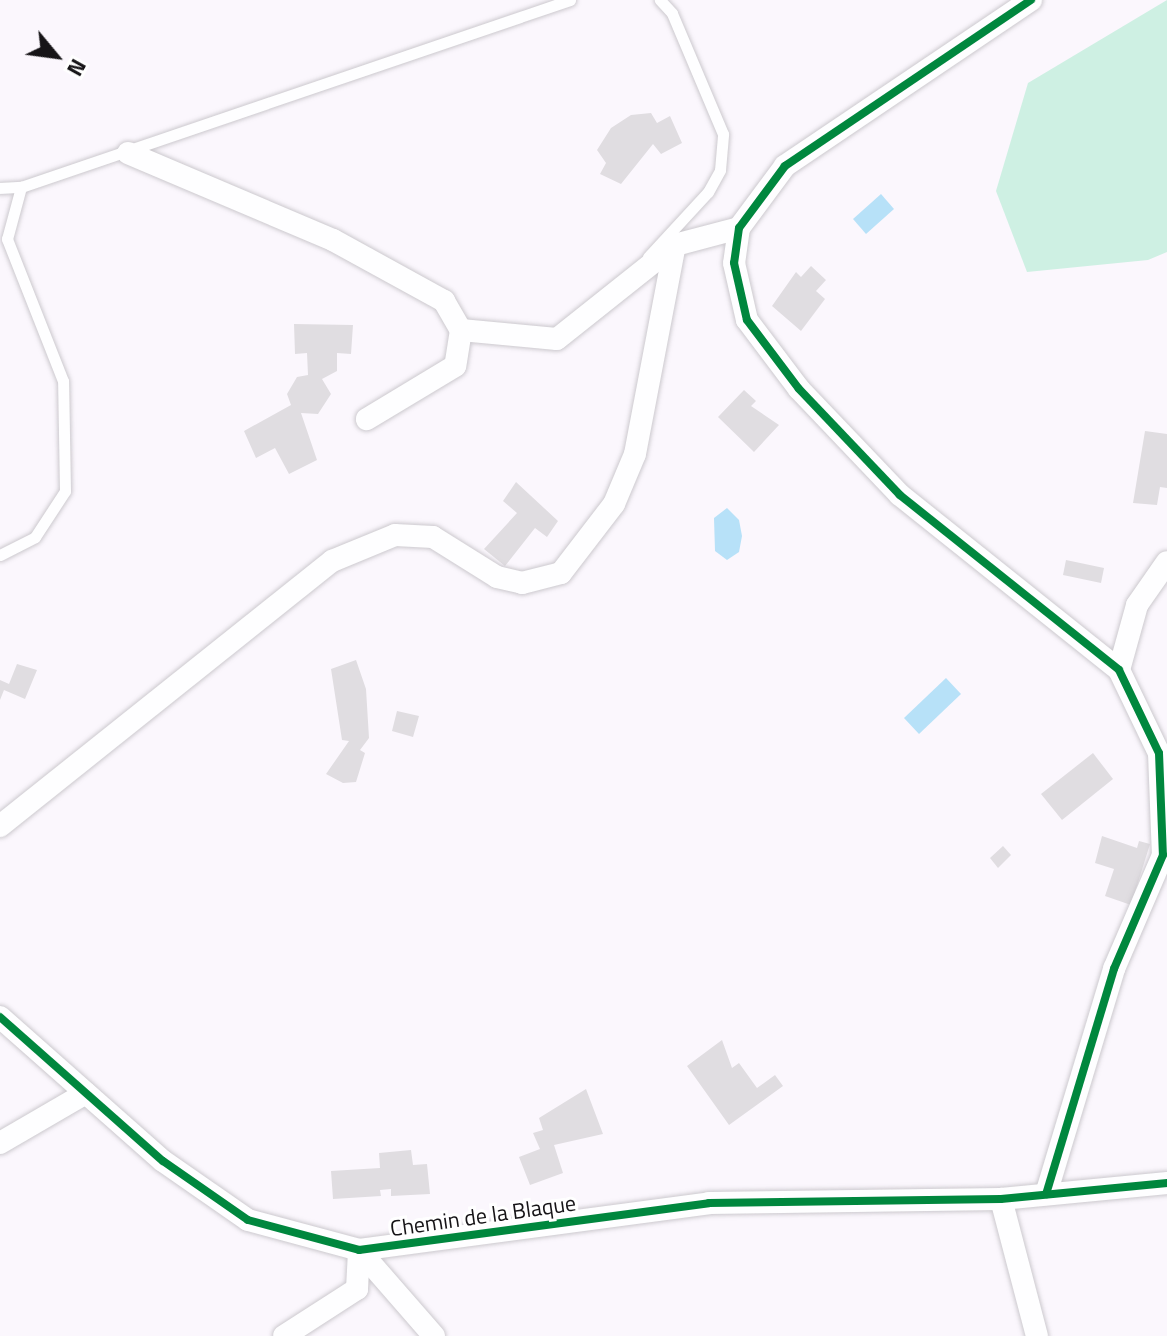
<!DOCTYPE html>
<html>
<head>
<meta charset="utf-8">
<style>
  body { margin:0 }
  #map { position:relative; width:1167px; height:1336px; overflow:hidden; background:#fbf7fd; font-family:"Titillium Web",sans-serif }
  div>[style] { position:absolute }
  .green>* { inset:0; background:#cef0e3 }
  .water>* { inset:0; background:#b7e1f8 }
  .building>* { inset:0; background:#e0dde1 }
  .roads { filter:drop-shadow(0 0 2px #ccc9ce) drop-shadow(0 0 2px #ccc9ce) }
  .lane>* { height:11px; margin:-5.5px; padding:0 5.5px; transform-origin:5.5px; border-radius:5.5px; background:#fefeff }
  .street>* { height:22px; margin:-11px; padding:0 11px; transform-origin:11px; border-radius:11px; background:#fefeff }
  .cycleway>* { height:8px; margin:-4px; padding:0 4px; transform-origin:4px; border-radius:4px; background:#00873e }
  span { translate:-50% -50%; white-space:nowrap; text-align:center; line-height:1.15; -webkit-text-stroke:6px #fff; paint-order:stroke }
  .street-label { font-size:22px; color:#161417 }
  .north { position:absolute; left:16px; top:16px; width:80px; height:80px; -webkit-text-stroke:6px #fff; paint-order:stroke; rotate:119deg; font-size:22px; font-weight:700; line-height:32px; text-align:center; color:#161417 }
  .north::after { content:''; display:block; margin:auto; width:28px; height:36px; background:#161417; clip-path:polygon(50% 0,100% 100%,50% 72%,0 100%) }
</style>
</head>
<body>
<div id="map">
  <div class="green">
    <div style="clip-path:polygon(1167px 0,1167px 252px,1148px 260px,1027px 272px,996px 191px,1028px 83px)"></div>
  </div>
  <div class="water">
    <div style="clip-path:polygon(881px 194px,894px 209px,866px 234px,853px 219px)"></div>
    <div style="clip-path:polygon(727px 508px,739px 520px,742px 536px,739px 552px,727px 560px,715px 551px,714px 518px)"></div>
    <div style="clip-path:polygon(946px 678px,961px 694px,919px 734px,904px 718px)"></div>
  </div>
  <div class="building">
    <div style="clip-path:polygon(651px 113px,657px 123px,670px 116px,682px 143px,661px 154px,653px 144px,621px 184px,600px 174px,606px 163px,597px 150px,611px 128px,631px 115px)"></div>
    <div style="clip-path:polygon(811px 266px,826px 280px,816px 291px,825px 299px,801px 331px,772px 306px,796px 272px,801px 277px)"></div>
    <div style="clip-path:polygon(294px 324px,353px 325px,351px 354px,337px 353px,337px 371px,322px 379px,331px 394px,318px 414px,301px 413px,317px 460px,289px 474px,275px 448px,256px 458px,244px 431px,291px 405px,287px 394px,297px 377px,308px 375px,307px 353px,295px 354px)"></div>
    <div style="clip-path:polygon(744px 390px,756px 401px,751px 406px,779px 425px,754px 452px,718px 417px)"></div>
    <div style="clip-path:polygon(1145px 431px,1167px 434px,1167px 488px,1160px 487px,1157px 505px,1133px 503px)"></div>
    <div style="clip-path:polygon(516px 482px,558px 521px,547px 537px,535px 528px,505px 566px,484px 549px,517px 513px,503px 501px)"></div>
    <div style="clip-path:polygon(1066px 560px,1104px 568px,1101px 583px,1063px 575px)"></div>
    <div style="clip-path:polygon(356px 660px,366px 689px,369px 738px,360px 750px,365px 753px,356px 782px,343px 783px,326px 774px,349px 741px,342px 740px,331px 669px)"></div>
    <div style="clip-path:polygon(17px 664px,37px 670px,25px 699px,4px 690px,0 700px,0 680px,9px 684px)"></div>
    <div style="clip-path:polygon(397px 711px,419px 716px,413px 737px,392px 731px)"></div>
    <div style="clip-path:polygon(1093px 753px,1113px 779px,1062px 820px,1041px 794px)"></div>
    <div style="clip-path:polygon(1102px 836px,1137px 848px,1139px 841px,1150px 844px,1131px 905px,1105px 896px,1114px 869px,1095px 863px)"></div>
    <div style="clip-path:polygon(1003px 846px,1011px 855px,998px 868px,990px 858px)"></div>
    <div style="clip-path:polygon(722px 1040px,732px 1068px,739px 1063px,757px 1088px,775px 1075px,783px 1086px,729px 1125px,687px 1066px)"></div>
    <div style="clip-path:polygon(586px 1089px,603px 1134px,554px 1145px,563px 1173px,530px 1185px,519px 1157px,540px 1149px,533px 1133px,543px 1130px,539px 1118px)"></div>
    <div style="clip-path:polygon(411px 1150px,413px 1165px,427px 1164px,430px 1194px,391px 1196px,391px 1189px,380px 1190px,381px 1196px,333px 1199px,331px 1171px,380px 1168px,379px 1153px)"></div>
  </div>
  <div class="roads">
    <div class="lane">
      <div style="left:0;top:188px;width:21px;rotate:-3deg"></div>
      <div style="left:648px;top:257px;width:88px;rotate:-47.3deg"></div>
      <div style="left:708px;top:192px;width:25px;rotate:-61deg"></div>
      <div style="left:720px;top:170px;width:36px;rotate:-85deg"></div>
      <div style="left:723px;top:134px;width:131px;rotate:-112.9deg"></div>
      <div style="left:672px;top:13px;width:18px;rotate:-133deg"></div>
      <div style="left:0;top:555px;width:39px;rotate:-27deg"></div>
      <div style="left:35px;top:537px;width:55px;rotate:-56.9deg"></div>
      <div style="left:65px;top:491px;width:110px;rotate:-91deg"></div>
      <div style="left:63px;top:381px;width:153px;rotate:-111.5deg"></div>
      <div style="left:7px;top:239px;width:54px;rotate:-74.9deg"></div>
      <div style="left:21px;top:187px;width:580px;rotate:-18.81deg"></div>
    </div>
    <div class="street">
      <div style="left:1031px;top:0;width:297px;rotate:146deg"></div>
      <div style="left:785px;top:166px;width:77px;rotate:126.6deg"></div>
      <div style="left:739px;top:228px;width:35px;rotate:98deg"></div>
      <div style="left:734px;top:263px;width:58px;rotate:77.2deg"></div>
      <div style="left:747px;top:320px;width:86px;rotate:53deg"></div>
      <div style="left:799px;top:389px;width:146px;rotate:46.4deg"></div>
      <div style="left:900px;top:495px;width:280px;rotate:38.6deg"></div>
      <div style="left:1119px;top:670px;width:92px;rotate:64.3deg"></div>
      <div style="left:1159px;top:753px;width:102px;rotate:87.8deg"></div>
      <div style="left:1163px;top:855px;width:124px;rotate:113.3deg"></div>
      <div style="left:1114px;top:969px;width:235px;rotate:106.8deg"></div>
      <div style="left:128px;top:153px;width:223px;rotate:23deg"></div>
      <div style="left:333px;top:240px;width:127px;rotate:28.8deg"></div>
      <div style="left:444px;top:301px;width:34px;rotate:60deg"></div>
      <div style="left:461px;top:330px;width:36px;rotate:99deg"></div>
      <div style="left:455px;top:366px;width:103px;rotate:148.9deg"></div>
      <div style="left:461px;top:330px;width:96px;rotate:5.4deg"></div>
      <div style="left:557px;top:339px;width:151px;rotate:-38.5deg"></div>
      <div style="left:675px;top:245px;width:66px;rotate:-14.9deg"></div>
      <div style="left:1119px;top:670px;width:67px;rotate:-74.5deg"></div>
      <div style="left:1137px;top:605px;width:52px;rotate:-55.1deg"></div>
      <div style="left:0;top:826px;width:425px;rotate:-38.6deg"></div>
      <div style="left:332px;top:561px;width:68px;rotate:-22.4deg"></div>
      <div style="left:395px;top:535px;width:38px;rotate:3deg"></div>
      <div style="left:433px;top:537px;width:75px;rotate:32deg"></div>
      <div style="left:497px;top:577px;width:26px;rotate:13deg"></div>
      <div style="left:522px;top:583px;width:40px;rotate:-14.4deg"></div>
      <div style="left:561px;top:573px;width:87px;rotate:-52.5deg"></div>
      <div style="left:614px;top:504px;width:54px;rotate:-67.2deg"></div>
      <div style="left:635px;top:454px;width:213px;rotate:-79.2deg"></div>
      <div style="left:0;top:1017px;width:217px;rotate:41.5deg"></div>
      <div style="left:163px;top:1161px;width:103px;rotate:34.8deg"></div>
      <div style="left:248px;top:1220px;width:115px;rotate:15.1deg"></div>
      <div style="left:359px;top:1250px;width:353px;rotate:-7.6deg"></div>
      <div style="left:709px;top:1203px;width:292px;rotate:-0.8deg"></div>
      <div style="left:1001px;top:1199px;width:167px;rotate:-5.5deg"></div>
      <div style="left:0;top:1143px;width:99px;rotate:-30.2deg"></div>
      <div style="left:1001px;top:1199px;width:142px;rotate:75.3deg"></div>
      <div style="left:359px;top:1250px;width:114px;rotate:48.9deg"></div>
      <div style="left:284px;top:1336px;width:87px;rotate:-32.8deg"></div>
      <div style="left:357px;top:1289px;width:39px;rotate:-87deg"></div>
    </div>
  </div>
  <div class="cycleway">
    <div style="left:1031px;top:0;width:297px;rotate:146deg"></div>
    <div style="left:785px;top:166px;width:77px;rotate:126.6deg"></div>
    <div style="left:739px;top:228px;width:35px;rotate:98deg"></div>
    <div style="left:734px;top:263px;width:58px;rotate:77.2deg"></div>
    <div style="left:747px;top:320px;width:86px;rotate:53deg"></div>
    <div style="left:799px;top:389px;width:146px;rotate:46.4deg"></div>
    <div style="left:900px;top:495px;width:280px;rotate:38.6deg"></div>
    <div style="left:1119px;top:670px;width:92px;rotate:64.3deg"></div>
    <div style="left:1159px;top:753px;width:102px;rotate:87.8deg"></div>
    <div style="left:1163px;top:855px;width:124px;rotate:113.3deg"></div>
    <div style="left:1114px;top:969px;width:235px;rotate:106.8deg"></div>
    <div style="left:0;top:1017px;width:217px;rotate:41.5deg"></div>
    <div style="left:163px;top:1161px;width:103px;rotate:34.8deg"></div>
    <div style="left:248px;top:1220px;width:115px;rotate:15.1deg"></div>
    <div style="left:359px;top:1250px;width:353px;rotate:-7.6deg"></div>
    <div style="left:709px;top:1203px;width:292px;rotate:-0.8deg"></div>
    <div style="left:1001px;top:1199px;width:167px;rotate:-5.5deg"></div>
  </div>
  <div class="street-label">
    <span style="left:483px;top:1216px;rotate:-8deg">Chemin de la Blaque</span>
  </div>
  <div class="north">N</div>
</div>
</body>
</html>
